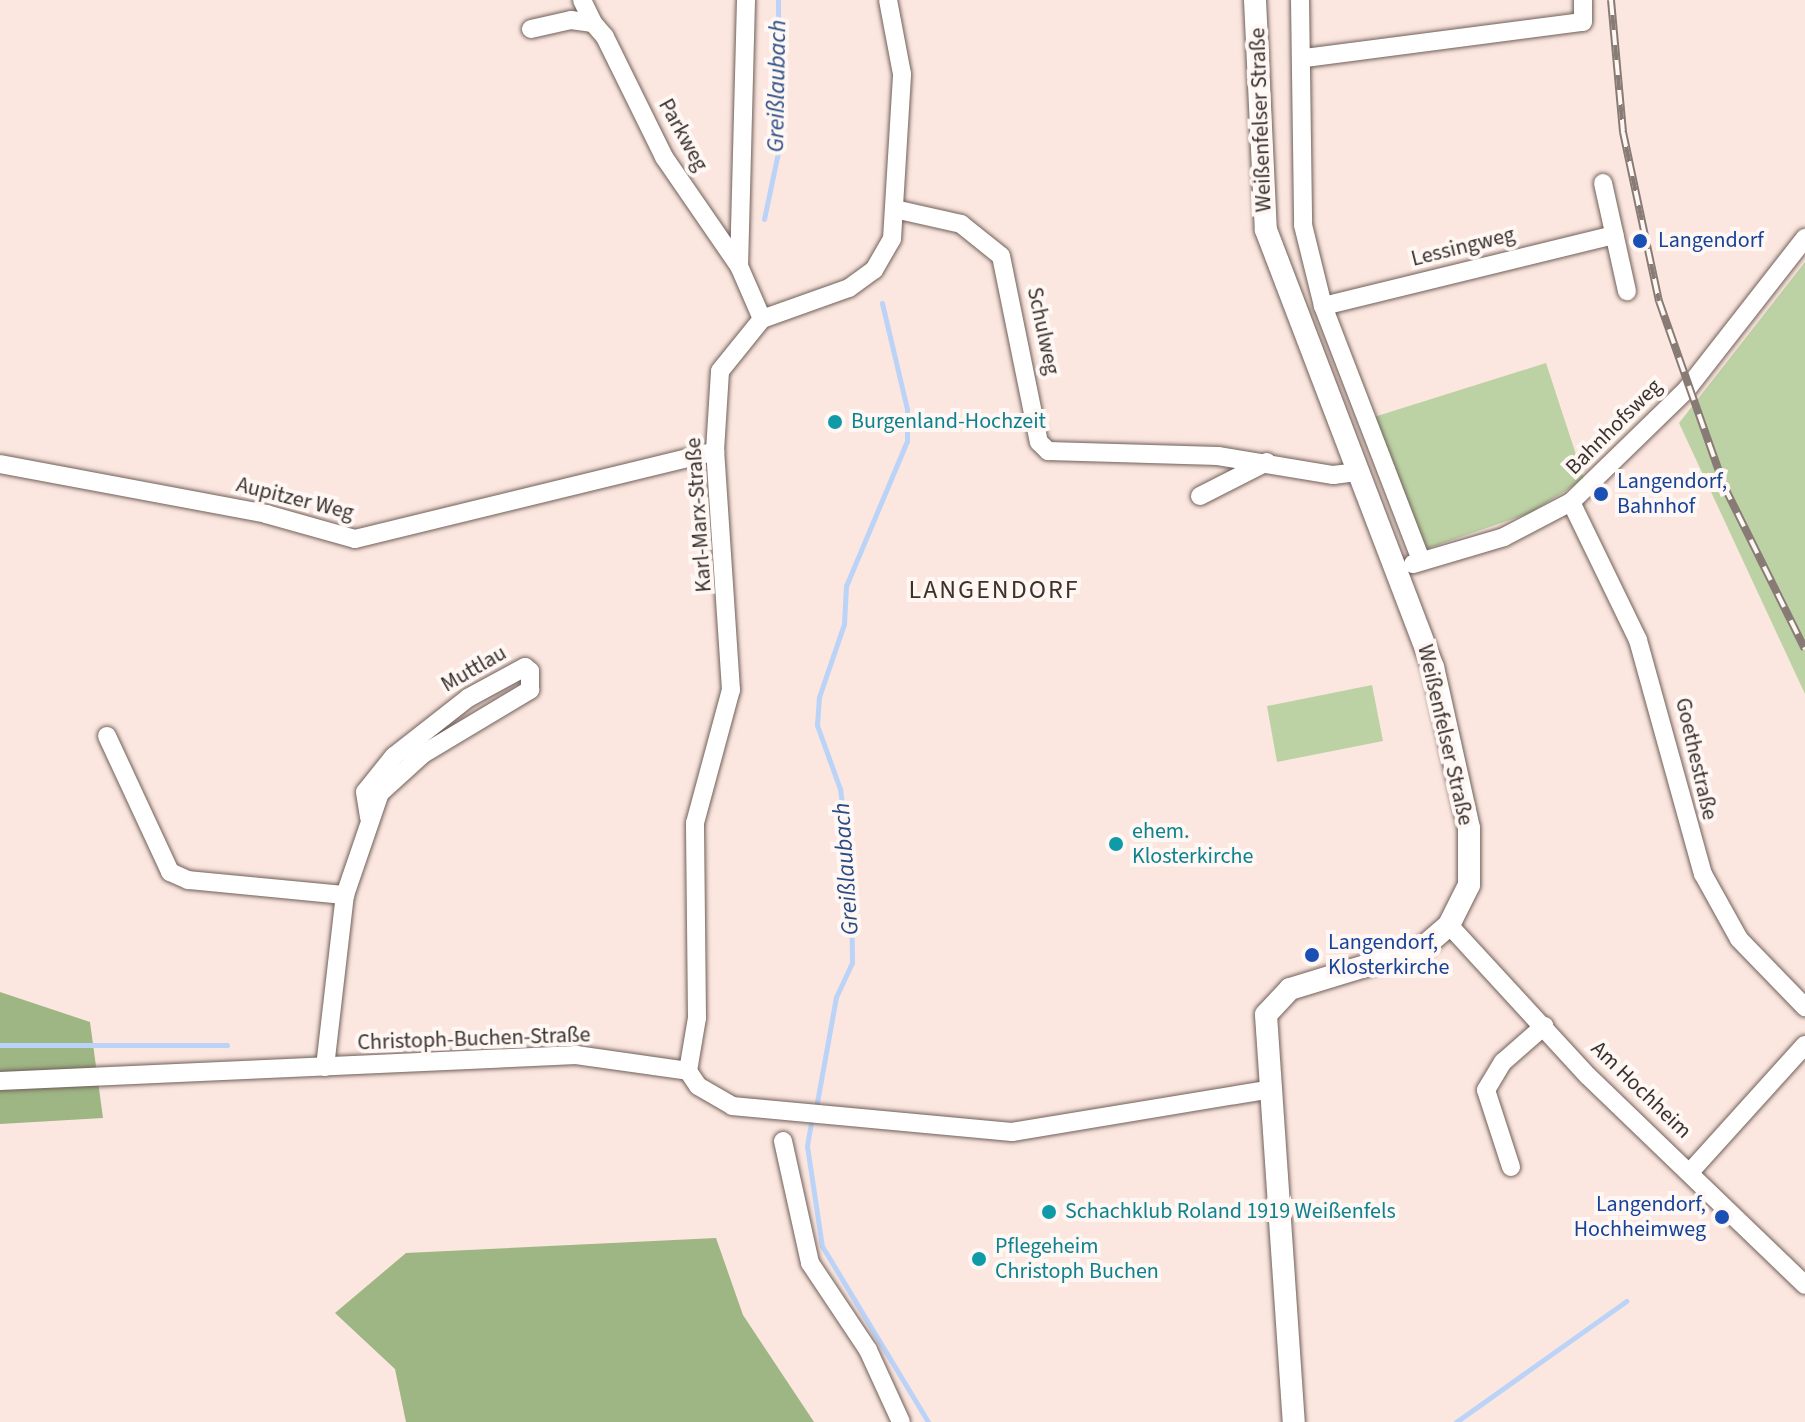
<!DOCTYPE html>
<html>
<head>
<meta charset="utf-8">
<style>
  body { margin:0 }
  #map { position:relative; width:1805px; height:1422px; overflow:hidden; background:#fbe7df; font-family:"Source Sans 3",sans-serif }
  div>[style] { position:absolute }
  .green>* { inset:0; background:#bcd2a4 }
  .forest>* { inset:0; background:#9eb584 }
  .stream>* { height:5px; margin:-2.5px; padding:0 2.5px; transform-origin:2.5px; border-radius:2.5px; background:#bcd3f8 }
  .roads { filter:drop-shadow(0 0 2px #705f59) drop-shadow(0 0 2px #705f59) }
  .minor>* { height:18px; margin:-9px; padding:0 9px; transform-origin:9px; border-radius:9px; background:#fff }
  .tertiary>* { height:22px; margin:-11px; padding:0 11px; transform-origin:11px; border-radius:11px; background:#fff }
  .rail>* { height:8px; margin-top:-4px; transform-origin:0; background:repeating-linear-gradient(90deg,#fff7f4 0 15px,#887b76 0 30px); box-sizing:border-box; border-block:2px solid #887b76 }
  .dots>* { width:22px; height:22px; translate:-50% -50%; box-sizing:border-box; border:4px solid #fff7f4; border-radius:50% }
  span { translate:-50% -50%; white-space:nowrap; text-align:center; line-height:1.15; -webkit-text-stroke:8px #fff7f4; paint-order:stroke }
  .street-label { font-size:22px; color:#3a322f }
  .transit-label { font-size:22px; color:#164399 }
  .left { translate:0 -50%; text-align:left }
  .right { translate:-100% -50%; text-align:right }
  .culture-label { font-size:22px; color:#0d838f }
  .water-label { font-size:24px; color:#284b83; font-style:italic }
  .quarter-label { font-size:26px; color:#3f302a; letter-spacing:2px }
</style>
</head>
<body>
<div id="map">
  <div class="green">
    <div style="clip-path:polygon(1805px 262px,1805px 694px,1679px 423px)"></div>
    <div style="clip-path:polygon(1546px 363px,1584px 479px,1530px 513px,1426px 549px,1374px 417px)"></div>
    <div style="clip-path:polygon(1372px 685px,1383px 741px,1277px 762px,1267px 706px)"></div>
  </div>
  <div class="forest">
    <div style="clip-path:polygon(0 992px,90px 1022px,103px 1118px,0 1124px)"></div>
    <div style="clip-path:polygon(716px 1238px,743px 1315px,814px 1422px,406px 1422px,395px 1369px,335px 1313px,406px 1253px)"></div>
  </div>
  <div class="stream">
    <div style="left:764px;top:219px;width:73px;rotate:-78.1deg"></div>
    <div style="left:779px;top:148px;width:148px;rotate:-90.4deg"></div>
    <div style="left:0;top:1045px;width:227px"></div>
    <div style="left:816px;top:1108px;width:113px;rotate:-79.8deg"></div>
    <div style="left:836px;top:997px;width:38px;rotate:-65deg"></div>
    <div style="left:852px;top:963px;width:85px;rotate:-90.7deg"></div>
    <div style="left:851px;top:878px;width:90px;rotate:-97deg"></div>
    <div style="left:840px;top:789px;width:68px;rotate:-109.8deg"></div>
    <div style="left:817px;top:725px;width:28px;rotate:-86deg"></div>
    <div style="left:819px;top:697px;width:77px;rotate:-71.1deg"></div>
    <div style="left:844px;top:624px;width:38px;rotate:-87deg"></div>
    <div style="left:846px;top:586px;width:157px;rotate:-67.2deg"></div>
    <div style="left:907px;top:441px;width:32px;rotate:-90deg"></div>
    <div style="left:907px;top:409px;width:109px;rotate:-103.3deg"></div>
    <div style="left:812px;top:1117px;width:29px;rotate:100deg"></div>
    <div style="left:807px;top:1146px;width:101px;rotate:81.5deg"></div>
    <div style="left:822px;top:1246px;width:205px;rotate:58.9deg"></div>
    <div style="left:1456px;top:1422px;width:209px;rotate:-35.4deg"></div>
  </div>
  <div class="roads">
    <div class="minor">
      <div style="left:582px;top:0;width:25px;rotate:64deg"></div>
      <div style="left:746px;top:0;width:266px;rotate:91.5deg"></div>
      <div style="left:739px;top:266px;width:58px;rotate:66.5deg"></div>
      <div style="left:1300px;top:0;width:225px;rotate:89.2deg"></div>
      <div style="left:1303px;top:225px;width:83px;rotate:76.1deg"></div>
      <div style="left:531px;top:29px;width:41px;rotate:-12.7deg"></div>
      <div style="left:571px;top:20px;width:22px;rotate:8deg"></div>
      <div style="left:593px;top:23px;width:18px;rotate:49deg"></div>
      <div style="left:605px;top:37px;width:134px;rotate:63.8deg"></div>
      <div style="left:664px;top:157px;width:132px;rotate:55.5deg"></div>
      <div style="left:1305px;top:58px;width:280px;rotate:-7.4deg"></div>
      <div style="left:1583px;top:22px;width:22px;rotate:-90deg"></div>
      <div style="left:1603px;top:183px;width:111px;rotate:77.5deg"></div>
      <div style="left:899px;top:210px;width:64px;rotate:12.7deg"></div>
      <div style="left:961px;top:224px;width:51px;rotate:38.7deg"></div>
      <div style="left:1001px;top:256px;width:190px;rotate:78.5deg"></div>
      <div style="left:1039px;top:442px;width:13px;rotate:45deg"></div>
      <div style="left:1048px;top:451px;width:170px;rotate:1.7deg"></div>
      <div style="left:1218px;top:456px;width:117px;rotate:9.4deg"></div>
      <div style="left:1333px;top:475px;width:24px;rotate:-7deg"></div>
      <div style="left:0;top:464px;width:271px;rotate:10.6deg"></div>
      <div style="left:266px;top:514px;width:92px;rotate:15.7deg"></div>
      <div style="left:355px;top:539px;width:371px;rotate:-13.7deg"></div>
      <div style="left:1200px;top:496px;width:75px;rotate:-26.9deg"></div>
      <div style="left:1571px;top:502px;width:153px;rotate:64.1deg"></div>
      <div style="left:1638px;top:640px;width:243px;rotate:74.5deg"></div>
      <div style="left:1703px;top:874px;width:74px;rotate:61deg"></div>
      <div style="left:1739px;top:939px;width:95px;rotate:45.9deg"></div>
      <div style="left:1421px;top:560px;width:272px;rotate:-111.1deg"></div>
      <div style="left:1323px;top:306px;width:300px;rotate:-13.7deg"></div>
      <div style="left:1413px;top:564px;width:95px;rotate:-16.5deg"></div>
      <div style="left:1504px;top:537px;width:76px;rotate:-27.6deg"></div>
      <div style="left:1571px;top:502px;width:162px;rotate:-44.2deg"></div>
      <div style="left:1687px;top:389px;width:192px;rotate:-52deg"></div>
      <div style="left:107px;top:736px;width:150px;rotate:65.1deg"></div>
      <div style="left:170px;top:872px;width:20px;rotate:24deg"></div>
      <div style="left:188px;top:880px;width:158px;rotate:5.5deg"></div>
      <div style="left:1449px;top:925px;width:205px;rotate:47.4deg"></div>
      <div style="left:1588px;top:1076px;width:301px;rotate:43.9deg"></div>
      <div style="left:325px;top:1067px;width:173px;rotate:-83.4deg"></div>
      <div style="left:345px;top:895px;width:108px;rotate:-71.1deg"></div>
      <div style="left:380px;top:793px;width:58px;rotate:-42.2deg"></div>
      <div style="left:423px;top:754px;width:125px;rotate:-30.9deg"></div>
      <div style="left:530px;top:690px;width:19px;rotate:-90deg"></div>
      <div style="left:530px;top:671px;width:6px;rotate:-141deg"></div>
      <div style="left:525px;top:667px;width:65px;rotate:151.5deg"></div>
      <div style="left:468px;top:698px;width:94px;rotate:141.9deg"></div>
      <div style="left:394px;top:756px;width:46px;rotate:128.9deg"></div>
      <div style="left:365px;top:792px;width:26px;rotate:81deg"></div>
      <div style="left:688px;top:1071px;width:54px;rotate:-80.4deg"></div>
      <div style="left:697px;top:1018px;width:195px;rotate:-90.6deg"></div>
      <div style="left:695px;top:823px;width:138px;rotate:-74.9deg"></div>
      <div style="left:731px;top:690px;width:240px;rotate:-93.8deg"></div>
      <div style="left:715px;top:451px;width:80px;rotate:-86.4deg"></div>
      <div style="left:720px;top:371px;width:67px;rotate:-51.1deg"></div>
      <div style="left:762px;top:319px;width:92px;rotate:-19.6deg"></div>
      <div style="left:849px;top:288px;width:31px;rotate:-36deg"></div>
      <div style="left:874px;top:270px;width:36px;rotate:-60deg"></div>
      <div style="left:892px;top:239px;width:165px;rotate:-86.5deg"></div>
      <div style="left:902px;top:74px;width:75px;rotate:-100.7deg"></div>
      <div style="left:688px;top:1071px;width:18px;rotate:56deg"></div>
      <div style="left:698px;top:1086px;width:39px;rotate:30deg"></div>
      <div style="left:732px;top:1106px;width:281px;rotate:5.3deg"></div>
      <div style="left:1012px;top:1132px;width:257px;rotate:-9.4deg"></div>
      <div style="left:0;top:1081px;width:577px;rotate:-2.58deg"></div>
      <div style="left:576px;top:1055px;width:113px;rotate:8.1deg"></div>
      <div style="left:783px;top:1141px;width:125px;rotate:77.5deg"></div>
      <div style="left:810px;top:1263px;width:105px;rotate:56.3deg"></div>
      <div style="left:868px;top:1350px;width:79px;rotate:65.4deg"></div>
      <div style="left:1511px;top:1167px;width:81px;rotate:-108deg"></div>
      <div style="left:1486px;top:1090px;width:33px;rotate:-59deg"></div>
      <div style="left:1503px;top:1062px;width:55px;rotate:-41.3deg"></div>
      <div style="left:1691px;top:1171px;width:170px;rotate:-47.9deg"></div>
    </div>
    <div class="tertiary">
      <div style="left:1255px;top:0;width:230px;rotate:87.3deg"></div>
      <div style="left:1266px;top:230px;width:468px;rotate:69.1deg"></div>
      <div style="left:1433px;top:667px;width:165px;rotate:77.4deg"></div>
      <div style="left:1469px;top:828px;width:57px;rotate:90deg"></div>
      <div style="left:1469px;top:885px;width:45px;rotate:116.6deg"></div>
      <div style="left:1449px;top:925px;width:37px;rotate:139deg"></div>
      <div style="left:1421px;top:949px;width:137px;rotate:163deg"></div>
      <div style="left:1290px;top:989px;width:35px;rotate:133deg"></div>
      <div style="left:1266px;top:1015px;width:408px;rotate:86.1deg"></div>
    </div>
  </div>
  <div class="rail">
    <div style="left:1611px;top:0;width:133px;rotate:84.8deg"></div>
    <div style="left:1623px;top:132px;width:173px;rotate:78deg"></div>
    <div style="left:1659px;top:301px;width:196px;rotate:70.6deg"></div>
    <div style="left:1724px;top:486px;width:182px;rotate:63.6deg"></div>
  </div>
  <div class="dots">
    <div style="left:1640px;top:241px;background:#1a4fb4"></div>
    <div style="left:835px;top:422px;background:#0f9aa8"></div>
    <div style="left:1601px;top:494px;background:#1a4fb4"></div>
    <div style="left:1116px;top:844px;background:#0f9aa8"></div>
    <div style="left:1312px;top:955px;background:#1a4fb4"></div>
    <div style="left:1049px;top:1212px;background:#0f9aa8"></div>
    <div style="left:1722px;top:1217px;background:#1a4fb4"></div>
    <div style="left:979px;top:1259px;background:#0f9aa8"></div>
  </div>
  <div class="street-label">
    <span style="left:1261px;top:120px;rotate:-92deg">Weißenfelser Straße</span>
    <span style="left:683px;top:135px;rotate:61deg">Parkweg</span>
    <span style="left:1463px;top:247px;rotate:-14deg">Lessingweg</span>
    <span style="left:1043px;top:331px;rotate:78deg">Schulweg</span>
    <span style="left:1614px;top:427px;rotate:-45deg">Bahnhofsweg</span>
    <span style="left:295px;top:499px;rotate:14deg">Aupitzer Weg</span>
    <span style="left:699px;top:515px;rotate:-94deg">Karl-Marx-Straße</span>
    <span style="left:474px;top:669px;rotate:-30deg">Muttlau</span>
    <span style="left:1445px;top:735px;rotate:77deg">Weißenfelser Straße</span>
    <span style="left:1696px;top:759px;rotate:77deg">Goethestraße</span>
    <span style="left:474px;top:1039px;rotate:-2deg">Christoph-Buchen-Straße</span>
    <span style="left:1641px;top:1090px;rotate:44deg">Am Hochheim</span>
  </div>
  <div class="transit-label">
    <span class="left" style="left:1658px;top:241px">Langendorf</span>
    <span class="left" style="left:1617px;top:494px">Langendorf,<br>Bahnhof</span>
    <span class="left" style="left:1328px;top:955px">Langendorf,<br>Klosterkirche</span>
    <span class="right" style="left:1706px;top:1217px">Langendorf,<br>Hochheimweg</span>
  </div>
  <div class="culture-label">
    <span class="left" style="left:851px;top:422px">Burgenland-Hochzeit</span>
    <span class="left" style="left:1132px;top:844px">ehem.<br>Klosterkirche</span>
    <span class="left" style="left:1065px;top:1212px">Schachklub Roland 1919 Weißenfels</span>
    <span class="left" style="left:995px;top:1259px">Pflegeheim<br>Christoph Buchen</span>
  </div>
  <div class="water-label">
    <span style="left:777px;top:86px;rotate:-89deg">Greißlaubach</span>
    <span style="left:846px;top:869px;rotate:-94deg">Greißlaubach</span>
  </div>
  <div class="quarter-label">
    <span style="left:994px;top:590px">LANGENDORF</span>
  </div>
</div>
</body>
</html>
